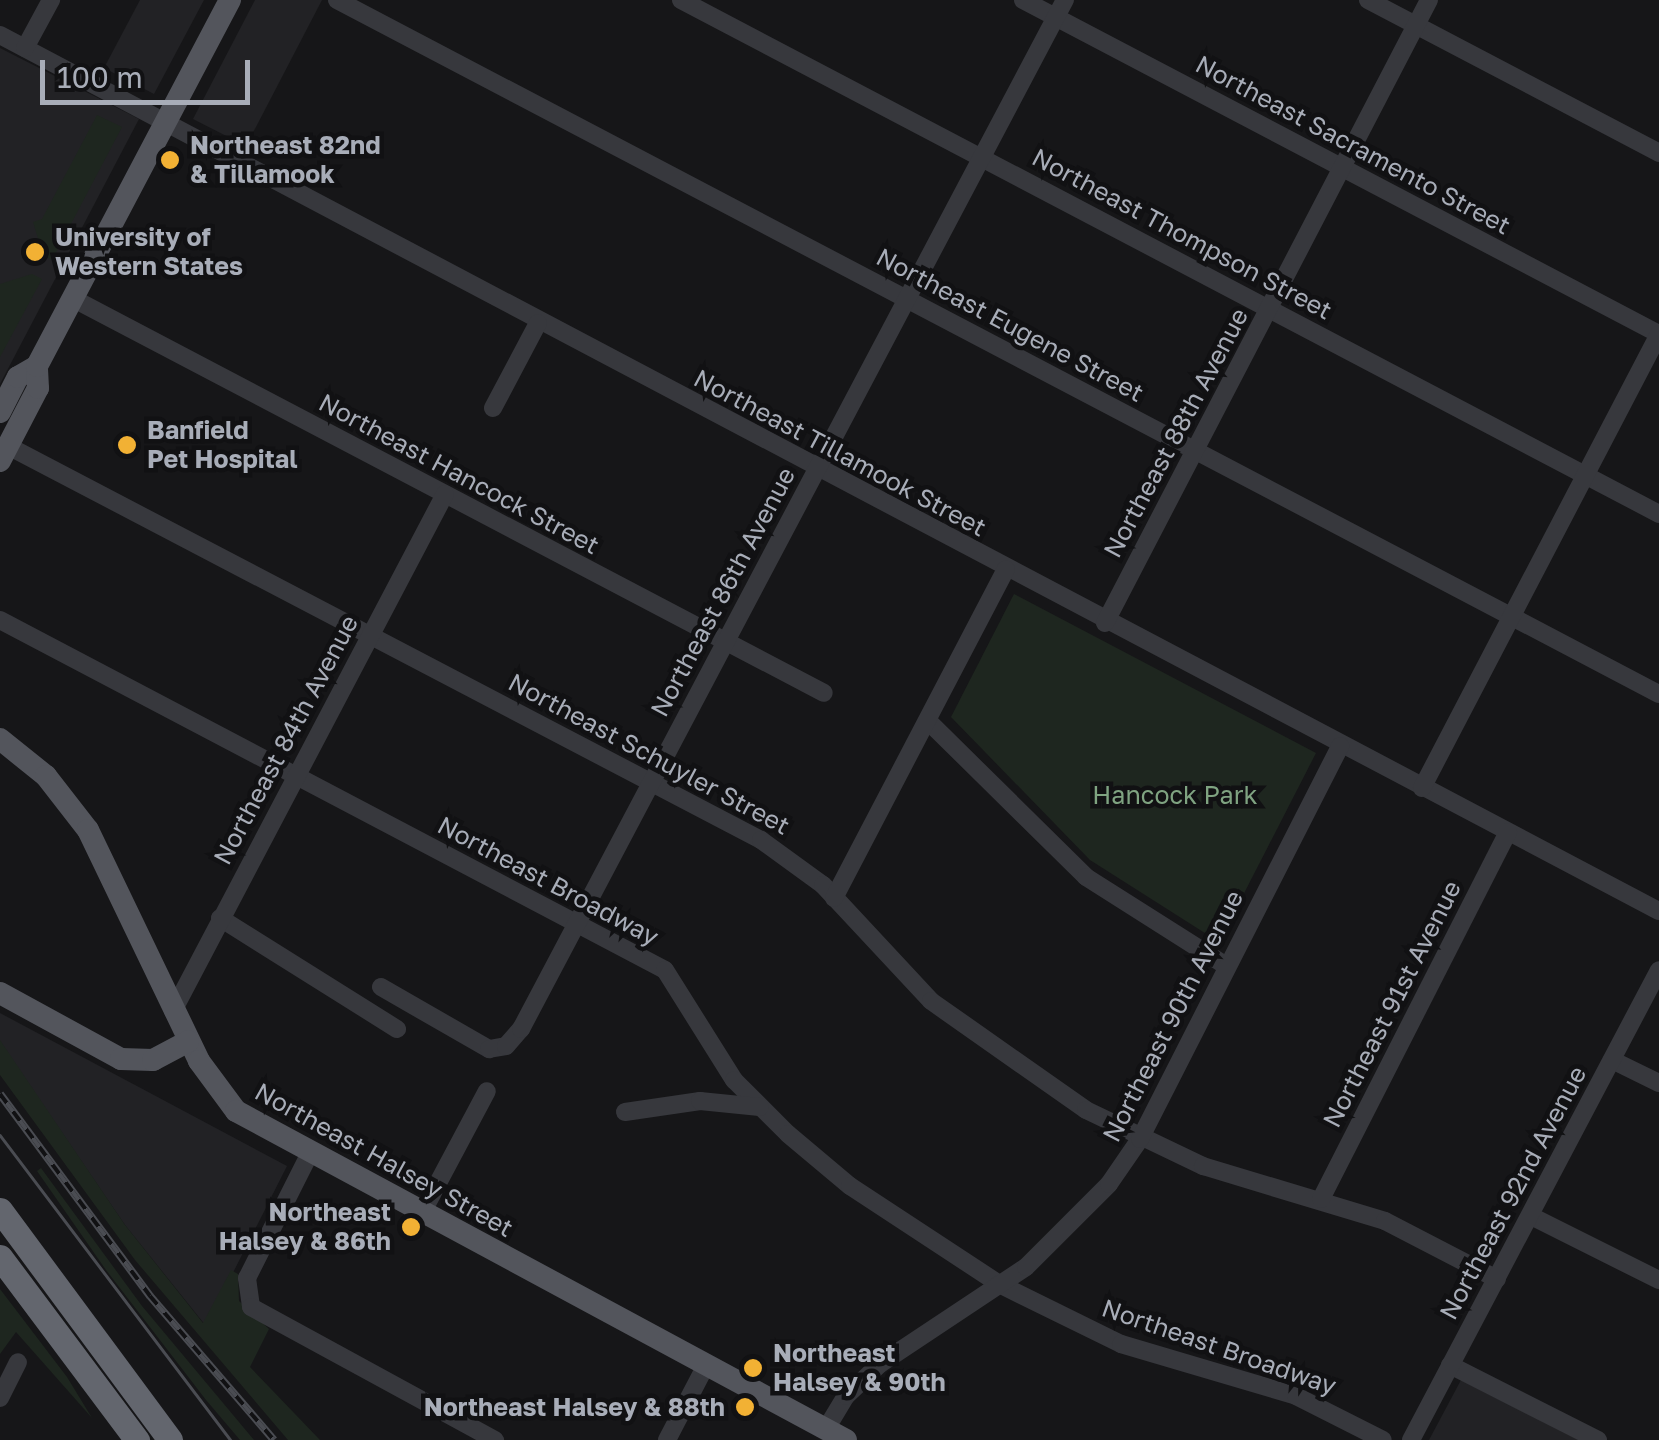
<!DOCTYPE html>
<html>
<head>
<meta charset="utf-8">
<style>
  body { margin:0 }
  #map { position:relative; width:1659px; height:1440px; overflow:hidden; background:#161618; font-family:"Golos Text",sans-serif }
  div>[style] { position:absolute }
  .built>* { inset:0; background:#222225 }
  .green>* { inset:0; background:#1e261f }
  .minor>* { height:18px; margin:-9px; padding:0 9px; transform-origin:9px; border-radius:9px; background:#37383d }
  .major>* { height:22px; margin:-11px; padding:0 11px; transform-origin:11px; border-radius:11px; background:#53555c }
  .highway>* { height:25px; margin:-12.5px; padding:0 12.5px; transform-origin:12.5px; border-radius:12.5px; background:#63666e }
  .tram>* { height:2.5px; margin:-1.25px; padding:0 1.25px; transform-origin:1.25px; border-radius:1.25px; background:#4a4c52 }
  .rail>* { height:8px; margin-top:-4px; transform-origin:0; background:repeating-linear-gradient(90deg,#111113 0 11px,#4a4c52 0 22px); box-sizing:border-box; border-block:2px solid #4a4c52 }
  .dots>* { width:28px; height:28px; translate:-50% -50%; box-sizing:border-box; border:5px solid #111113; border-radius:50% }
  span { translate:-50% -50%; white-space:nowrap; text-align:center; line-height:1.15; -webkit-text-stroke:9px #111113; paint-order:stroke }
  .street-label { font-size:25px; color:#a8adb8 }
  .poi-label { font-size:25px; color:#a8adb8; font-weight:700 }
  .left { translate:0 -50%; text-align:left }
  .right { translate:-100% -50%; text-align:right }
  .park-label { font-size:25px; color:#7fa381 }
  .scale { position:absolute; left:40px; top:60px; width:210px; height:45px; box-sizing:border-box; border:5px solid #a8adb8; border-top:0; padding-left:12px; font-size:30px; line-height:35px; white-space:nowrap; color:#a8adb8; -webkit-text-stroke:8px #111113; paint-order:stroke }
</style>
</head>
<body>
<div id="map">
  <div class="built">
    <div style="clip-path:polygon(140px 0,204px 0,154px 94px,104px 68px)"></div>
    <div style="clip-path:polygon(255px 0,322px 0,246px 146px,193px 119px)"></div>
    <div style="clip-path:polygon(0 48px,139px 119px,0 384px)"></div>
    <div style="clip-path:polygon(0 1013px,287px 1166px,206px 1326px,125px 1225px,0 1042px)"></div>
    <div style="clip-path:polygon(1461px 1380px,1579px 1440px,1429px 1440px)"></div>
  </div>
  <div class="green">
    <div style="clip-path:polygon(97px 115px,122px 127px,52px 260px,43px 255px,33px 222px,42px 219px)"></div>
    <div style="clip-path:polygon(32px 274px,42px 279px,0 357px,0 284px)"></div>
    <div style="clip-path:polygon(1014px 594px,1316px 753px,1219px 942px,1090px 860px,951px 717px)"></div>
    <div style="clip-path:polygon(0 1040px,125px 1225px,203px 1323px,231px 1270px,238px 1274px,239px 1301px,269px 1329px,250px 1367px,320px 1440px,288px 1440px,135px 1260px,0 1075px)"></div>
    <div style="clip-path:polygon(41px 1168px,142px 1306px,254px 1440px,240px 1440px,206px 1400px,106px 1270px,37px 1171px)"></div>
    <div style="clip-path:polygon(0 1289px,67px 1377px,92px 1418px,16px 1332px,0 1354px)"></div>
  </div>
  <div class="minor">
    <div style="left:337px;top:0;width:1493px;rotate:27.7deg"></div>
    <div style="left:681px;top:0;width:1105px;rotate:27.72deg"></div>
    <div style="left:1023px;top:0;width:718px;rotate:27.71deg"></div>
    <div style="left:1368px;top:0;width:329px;rotate:27.7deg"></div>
    <div style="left:0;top:35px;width:1876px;rotate:27.84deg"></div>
    <div style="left:25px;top:48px;width:55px;rotate:-61.6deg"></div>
    <div style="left:72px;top:298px;width:849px;rotate:27.71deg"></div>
    <div style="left:493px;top:408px;width:96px;rotate:-62.1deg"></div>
    <div style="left:8px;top:446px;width:850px;rotate:27.62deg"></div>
    <div style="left:761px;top:840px;width:77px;rotate:36deg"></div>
    <div style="left:823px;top:885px;width:158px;rotate:47deg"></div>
    <div style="left:931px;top:1001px;width:189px;rotate:35.1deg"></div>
    <div style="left:1086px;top:1110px;width:130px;rotate:25.6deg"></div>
    <div style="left:1203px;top:1166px;width:190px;rotate:16.8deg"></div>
    <div style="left:1385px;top:1221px;width:126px;rotate:27.4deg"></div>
    <div style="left:0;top:620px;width:751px;rotate:27.76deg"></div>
    <div style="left:665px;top:970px;width:130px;rotate:57.9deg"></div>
    <div style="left:734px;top:1080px;width:76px;rotate:45deg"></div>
    <div style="left:788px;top:1134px;width:81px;rotate:40deg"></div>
    <div style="left:850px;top:1186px;width:178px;rotate:33.3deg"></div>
    <div style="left:999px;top:1284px;width:136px;rotate:26.2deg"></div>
    <div style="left:1121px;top:1344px;width:183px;rotate:16.5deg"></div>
    <div style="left:1296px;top:1396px;width:97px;rotate:26.8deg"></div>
    <div style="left:1105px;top:623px;width:702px;rotate:-62.52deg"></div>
    <div style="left:928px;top:721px;width:222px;rotate:44.6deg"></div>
    <div style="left:1086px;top:877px;width:166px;rotate:32.4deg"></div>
    <div style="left:1422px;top:788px;width:512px;rotate:-62.43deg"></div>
    <div style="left:834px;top:898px;width:371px;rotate:-62.4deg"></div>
    <div style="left:220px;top:918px;width:209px;rotate:32.1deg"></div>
    <div style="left:381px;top:987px;width:125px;rotate:29.9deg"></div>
    <div style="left:489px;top:1049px;width:17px;rotate:-10deg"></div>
    <div style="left:506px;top:1046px;width:23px;rotate:-49deg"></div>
    <div style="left:521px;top:1029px;width:1164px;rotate:-62.14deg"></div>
    <div style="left:173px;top:1011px;width:584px;rotate:-62.25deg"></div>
    <div style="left:1612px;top:1060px;width:52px;rotate:26.1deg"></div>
    <div style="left:625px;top:1112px;width:76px;rotate:-8.3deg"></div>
    <div style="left:700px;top:1101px;width:60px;rotate:5.7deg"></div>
    <div style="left:310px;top:1153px;width:140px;rotate:116.7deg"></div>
    <div style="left:247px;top:1278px;width:29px;rotate:82deg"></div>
    <div style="left:251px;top:1307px;width:278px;rotate:28.6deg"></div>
    <div style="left:1321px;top:1199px;width:412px;rotate:-63deg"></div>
    <div style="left:422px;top:1213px;width:138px;rotate:-62deg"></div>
    <div style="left:1531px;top:1216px;width:143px;rotate:26.6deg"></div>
    <div style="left:1450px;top:1365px;width:166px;rotate:26.9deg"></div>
    <div style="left:0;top:1398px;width:40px;rotate:-63.4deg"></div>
    <div style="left:826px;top:1429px;width:39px;rotate:-59deg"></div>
    <div style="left:846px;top:1396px;width:47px;rotate:-43.3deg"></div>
    <div style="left:880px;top:1364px;width:175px;rotate:-33.6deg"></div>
    <div style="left:1026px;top:1267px;width:117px;rotate:-45deg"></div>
    <div style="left:1109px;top:1184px;width:55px;rotate:-55.4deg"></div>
    <div style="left:1140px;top:1139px;width:441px;rotate:-63deg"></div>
    <div style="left:667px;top:1440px;width:85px;rotate:-62.5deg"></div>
    <div style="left:1411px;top:1440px;width:531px;rotate:-62.18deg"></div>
  </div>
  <div class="major">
    <div style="left:0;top:412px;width:39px;rotate:-63deg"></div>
    <div style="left:18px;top:377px;width:22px;rotate:-30deg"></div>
    <div style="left:0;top:461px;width:82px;rotate:-62.5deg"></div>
    <div style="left:38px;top:388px;width:22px;rotate:-93deg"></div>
    <div style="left:37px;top:366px;width:414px;rotate:-62.2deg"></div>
    <div style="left:0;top:739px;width:59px;rotate:38.8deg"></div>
    <div style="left:46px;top:776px;width:68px;rotate:52.1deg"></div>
    <div style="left:88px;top:830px;width:256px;rotate:64.3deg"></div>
    <div style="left:199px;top:1061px;width:62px;rotate:53.5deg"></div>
    <div style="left:236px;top:1111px;width:693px;rotate:28.34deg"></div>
    <div style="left:0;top:993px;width:138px;rotate:28.6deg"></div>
    <div style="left:121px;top:1059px;width:32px;rotate:2deg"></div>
    <div style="left:153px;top:1060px;width:40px;rotate:-28deg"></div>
  </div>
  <div class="highway">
    <div style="left:0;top:1210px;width:286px;rotate:53.5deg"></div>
    <div style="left:0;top:1257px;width:229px;rotate:53.2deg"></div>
  </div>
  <div class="tram">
    <div style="left:0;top:1135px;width:383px;rotate:52.9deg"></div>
  </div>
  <div class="rail">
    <div style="left:0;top:1094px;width:252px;rotate:53.4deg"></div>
    <div style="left:150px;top:1296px;width:190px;rotate:49.3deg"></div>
  </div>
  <div class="dots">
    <div style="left:170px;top:160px;background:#f2b134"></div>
    <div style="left:35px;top:252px;background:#f2b134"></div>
    <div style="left:127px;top:445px;background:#f2b134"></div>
    <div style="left:411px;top:1227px;background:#f2b134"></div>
    <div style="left:753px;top:1368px;background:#f2b134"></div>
    <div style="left:745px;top:1407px;background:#f2b134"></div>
  </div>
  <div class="street-label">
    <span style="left:1353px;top:145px;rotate:28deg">Northeast Sacramento Street</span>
    <span style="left:1182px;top:234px;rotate:28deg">Northeast Thompson Street</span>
    <span style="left:1010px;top:325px;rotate:28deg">Northeast Eugene Street</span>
    <span style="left:1176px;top:433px;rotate:-62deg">Northeast 88th Avenue</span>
    <span style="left:840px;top:453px;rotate:28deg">Northeast Tillamook Street</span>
    <span style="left:459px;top:474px;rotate:28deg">Northeast Hancock Street</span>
    <span style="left:723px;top:592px;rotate:-62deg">Northeast 86th Avenue</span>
    <span style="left:286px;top:740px;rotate:-62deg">Northeast 84th Avenue</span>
    <span style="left:649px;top:754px;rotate:28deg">Northeast Schuyler Street</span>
    <span style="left:548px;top:881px;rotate:28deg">Northeast Broadway</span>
    <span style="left:1392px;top:1004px;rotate:-63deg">Northeast 91st Avenue</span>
    <span style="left:1173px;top:1016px;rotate:-63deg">Northeast 90th Avenue</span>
    <span style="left:384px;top:1160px;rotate:29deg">Northeast Halsey Street</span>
    <span style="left:1513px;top:1193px;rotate:-62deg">Northeast 92nd Avenue</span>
    <span style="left:1219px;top:1347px;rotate:19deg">Northeast Broadway</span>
  </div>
  <div class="poi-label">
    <span class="left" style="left:190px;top:160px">Northeast 82nd<br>&amp; Tillamook</span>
    <span class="left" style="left:55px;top:252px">University of<br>Western States</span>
    <span class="left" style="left:147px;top:445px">Banfield<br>Pet Hospital</span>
    <span class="right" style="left:391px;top:1227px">Northeast<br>Halsey &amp; 86th</span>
    <span class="left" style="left:773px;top:1368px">Northeast<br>Halsey &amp; 90th</span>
    <span class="right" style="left:725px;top:1407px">Northeast Halsey &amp; 88th</span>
  </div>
  <div class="park-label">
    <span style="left:1175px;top:795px">Hancock Park</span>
  </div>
  <div class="scale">100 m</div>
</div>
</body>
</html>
